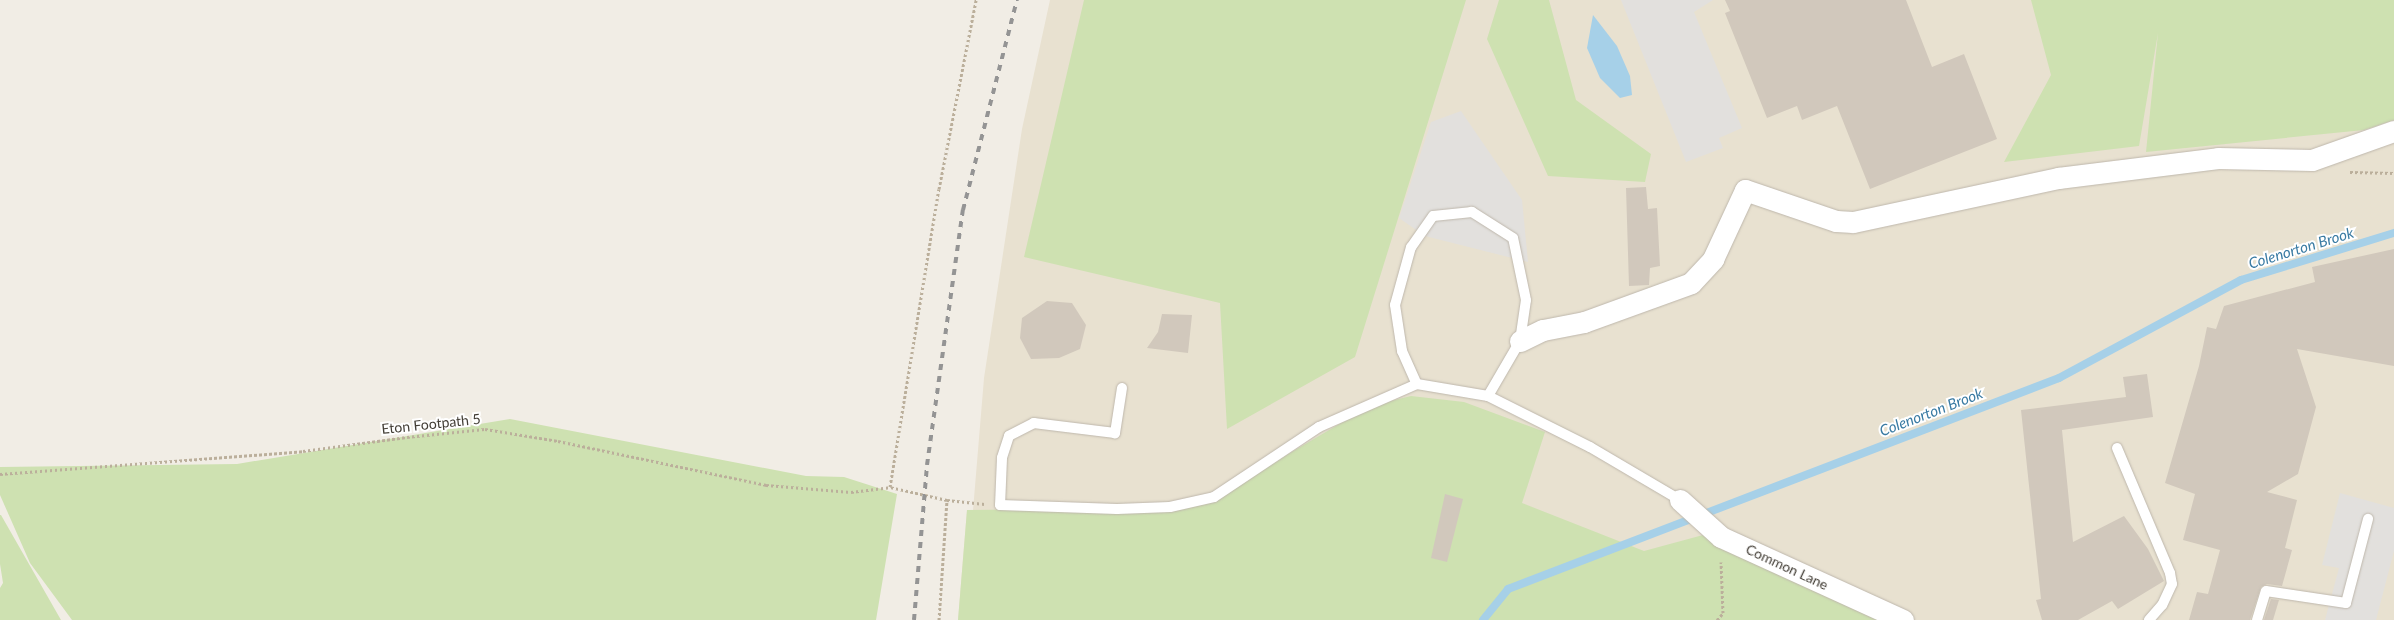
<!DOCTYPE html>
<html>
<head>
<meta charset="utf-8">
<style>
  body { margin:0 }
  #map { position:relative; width:2394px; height:620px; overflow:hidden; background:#f1ede5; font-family:Lato,sans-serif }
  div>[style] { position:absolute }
  .education>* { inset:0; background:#e8e1d0 }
  .green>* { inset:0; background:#cee1b1 }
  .parking>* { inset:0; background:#e2e0dd }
  .water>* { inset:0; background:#a6d0e8 }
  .stream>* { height:8px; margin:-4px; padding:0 4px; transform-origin:4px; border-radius:4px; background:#a6d0e8 }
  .building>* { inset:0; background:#d1c8bc }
  .path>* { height:3px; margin-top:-1.5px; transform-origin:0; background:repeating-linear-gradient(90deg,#bbaf9b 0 2.5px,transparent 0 5px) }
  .roads { filter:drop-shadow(0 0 1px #beb7ac) drop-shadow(0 0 1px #beb7ac) }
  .lane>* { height:10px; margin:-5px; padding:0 5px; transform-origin:5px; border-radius:5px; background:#fff }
  .street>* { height:21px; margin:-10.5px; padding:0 10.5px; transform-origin:10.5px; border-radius:10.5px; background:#fff }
  .rail>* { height:4px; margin-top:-2px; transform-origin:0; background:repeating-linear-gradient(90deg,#949494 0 6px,transparent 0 12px) }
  span { translate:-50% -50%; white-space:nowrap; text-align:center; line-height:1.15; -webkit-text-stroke:4px #fff; paint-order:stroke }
  .street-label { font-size:14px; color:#423d35 }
  .water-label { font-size:15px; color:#3a7ba3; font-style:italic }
</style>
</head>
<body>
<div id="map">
  <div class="education">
    <div style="clip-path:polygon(1050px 0,2394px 0,2394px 620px,958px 620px,967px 510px,973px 510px,984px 378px,1022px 129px)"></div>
  </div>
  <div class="green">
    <div style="clip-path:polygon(1084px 0,1466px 0,1355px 357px,1227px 429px,1220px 303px,1024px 257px)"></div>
    <div style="clip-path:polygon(1499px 0,1549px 0,1576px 100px,1651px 154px,1645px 182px,1548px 176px,1487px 39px)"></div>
    <div style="clip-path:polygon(2031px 0,2394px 0,2394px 120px,2364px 130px,2146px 152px,2158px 33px,2139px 146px,2004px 162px,2051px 75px)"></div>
    <div style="clip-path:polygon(1411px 396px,1464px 402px,1545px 432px,1522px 503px,1644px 551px,1703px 535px,1884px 620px,958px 620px,967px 510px,1056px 509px,1208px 501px,1370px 406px)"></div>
    <div style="clip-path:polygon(510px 419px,806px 476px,844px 477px,897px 494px,876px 620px,72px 620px,30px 563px,0 495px,0 467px,237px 464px)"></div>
    <div style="clip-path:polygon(0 515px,1px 515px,61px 620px,0 620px,0 588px,3px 583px,0 564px)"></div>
  </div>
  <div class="parking">
    <div style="clip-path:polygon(1621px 0,1713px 0,1694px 12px,1742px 128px,1719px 138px,1723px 148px,1686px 162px)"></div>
    <div style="clip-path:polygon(1461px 111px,1522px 200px,1528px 262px,1425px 236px,1399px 218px,1431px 122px)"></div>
    <div style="clip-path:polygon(2340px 493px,2394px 508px,2394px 551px,2376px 620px,2325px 620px,2339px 568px,2322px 565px)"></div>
  </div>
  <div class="water">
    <div style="clip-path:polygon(1593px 15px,1617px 46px,1630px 76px,1632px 95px,1620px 98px,1600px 78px,1587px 48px)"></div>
  </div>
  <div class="stream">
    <div style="left:1483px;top:620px;width:40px;rotate:-51deg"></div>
    <div style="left:1508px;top:589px;width:590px;rotate:-20.95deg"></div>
    <div style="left:2059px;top:378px;width:207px;rotate:-28.3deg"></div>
    <div style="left:2241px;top:280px;width:160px;rotate:-17.1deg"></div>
  </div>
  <div class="building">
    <div style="clip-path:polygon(1725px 0,1906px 0,1932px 67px,1964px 54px,1997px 139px,1870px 189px,1837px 106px,1802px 120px,1797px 106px,1767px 118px,1725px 13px,1730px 11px)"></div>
    <div style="clip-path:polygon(1646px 187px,1648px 209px,1657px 208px,1660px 266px,1650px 268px,1649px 285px,1629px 286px,1626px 188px)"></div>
    <div style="clip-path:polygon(2394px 249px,2394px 366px,2297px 349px,2316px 407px,2298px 474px,2267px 492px,2297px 500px,2285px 548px,2292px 550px,2282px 586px,2267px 584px,2261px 587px,2250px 620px,2189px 620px,2197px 592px,2208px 594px,2220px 550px,2183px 540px,2195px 494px,2165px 483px,2199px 366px,2207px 327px,2216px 329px,2224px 306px,2315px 282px,2312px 267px)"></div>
    <div style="clip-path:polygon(1047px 301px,1072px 303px,1086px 325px,1080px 349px,1059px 358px,1031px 359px,1020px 338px,1022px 318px)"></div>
    <div style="clip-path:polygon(1162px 314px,1192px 315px,1188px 353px,1147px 348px,1158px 332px)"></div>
    <div style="clip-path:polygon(2147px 374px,2153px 417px,2062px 430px,2073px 542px,2124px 516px,2148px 549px,2164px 581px,2118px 609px,2112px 601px,2078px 620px,2042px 620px,2036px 600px,2041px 599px,2021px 410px,2126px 397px,2123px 377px)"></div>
    <div style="clip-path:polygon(1445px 494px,1463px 499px,1447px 562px,1431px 558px)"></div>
    <div style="clip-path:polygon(2271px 599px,2279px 600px,2273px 620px,2264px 620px)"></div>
  </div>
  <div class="path">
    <div style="left:2350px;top:172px;width:44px;rotate:1.3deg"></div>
    <div style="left:0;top:474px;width:304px;rotate:-4.3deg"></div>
    <div style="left:303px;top:451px;width:105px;rotate:-7.7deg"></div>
    <div style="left:407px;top:437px;width:78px;rotate:-5.9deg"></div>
    <div style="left:485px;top:429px;width:74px;rotate:9.3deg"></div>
    <div style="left:558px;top:441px;width:213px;rotate:11.9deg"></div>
    <div style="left:766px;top:485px;width:85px;rotate:4.7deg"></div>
    <div style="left:851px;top:492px;width:39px;rotate:-7deg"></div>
    <div style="left:947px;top:500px;width:38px;rotate:6deg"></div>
    <div style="left:939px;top:620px;width:120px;rotate:-86.2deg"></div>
    <div style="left:947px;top:500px;width:58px;rotate:-167.2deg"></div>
    <div style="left:890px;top:487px;width:302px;rotate:-80.7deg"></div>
    <div style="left:939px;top:189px;width:193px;rotate:-78.9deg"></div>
    <div style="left:1717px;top:620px;width:9px;rotate:-49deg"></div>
    <div style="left:1723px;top:613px;width:51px;rotate:-92.2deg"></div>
  </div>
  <div class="roads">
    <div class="lane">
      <div style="left:1122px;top:388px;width:46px;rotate:98.8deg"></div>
      <div style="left:1115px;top:433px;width:82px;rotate:-173deg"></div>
      <div style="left:1034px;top:423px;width:28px;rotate:153deg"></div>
      <div style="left:1009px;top:436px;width:23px;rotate:108deg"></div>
      <div style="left:1002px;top:458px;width:47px;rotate:92.4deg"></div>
      <div style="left:1000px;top:505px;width:117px;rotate:2deg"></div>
      <div style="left:1117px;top:509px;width:53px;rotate:-2.2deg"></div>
      <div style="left:1170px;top:507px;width:45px;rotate:-12.8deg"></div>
      <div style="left:1214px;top:497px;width:126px;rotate:-33.7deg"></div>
      <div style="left:1319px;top:427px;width:107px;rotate:-23.7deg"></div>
      <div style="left:1488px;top:396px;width:64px;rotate:-59.8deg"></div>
      <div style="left:1520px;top:341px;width:41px;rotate:-81.7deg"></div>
      <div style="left:1526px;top:300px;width:63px;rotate:-101.8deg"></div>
      <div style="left:1513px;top:238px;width:49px;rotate:-147.6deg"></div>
      <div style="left:1472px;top:212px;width:39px;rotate:174deg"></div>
      <div style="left:1433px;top:216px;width:38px;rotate:125deg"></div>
      <div style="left:1411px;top:247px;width:60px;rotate:105.4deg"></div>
      <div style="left:1395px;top:305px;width:47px;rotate:81.3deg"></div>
      <div style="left:1402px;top:351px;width:36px;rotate:66deg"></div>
      <div style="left:1417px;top:384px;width:72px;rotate:9.6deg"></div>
      <div style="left:1488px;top:396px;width:114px;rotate:26.6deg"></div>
      <div style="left:1590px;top:447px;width:104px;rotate:30.5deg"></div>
      <div style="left:2117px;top:448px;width:136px;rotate:67deg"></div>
      <div style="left:2170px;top:573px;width:11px;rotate:80deg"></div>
      <div style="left:2172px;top:584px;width:23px;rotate:115deg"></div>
      <div style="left:2162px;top:605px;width:20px;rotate:131deg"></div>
      <div style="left:2257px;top:620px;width:30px;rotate:-73deg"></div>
      <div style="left:2266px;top:591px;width:81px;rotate:8.5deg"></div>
      <div style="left:2346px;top:603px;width:87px;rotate:-75.3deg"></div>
    </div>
    <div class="street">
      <div style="left:1520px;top:341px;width:25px;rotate:-26deg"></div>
      <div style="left:1543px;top:330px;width:42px;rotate:-11deg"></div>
      <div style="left:1584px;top:322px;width:114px;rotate:-20deg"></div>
      <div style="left:1691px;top:283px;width:33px;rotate:-47deg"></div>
      <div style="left:1713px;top:259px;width:76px;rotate:-65.1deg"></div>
      <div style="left:1745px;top:190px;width:96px;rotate:18.8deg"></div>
      <div style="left:1836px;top:221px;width:17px;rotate:3deg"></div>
      <div style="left:1853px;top:222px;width:210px;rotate:-12.1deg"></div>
      <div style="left:2058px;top:178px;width:161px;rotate:-7.1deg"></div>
      <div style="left:2218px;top:158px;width:94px;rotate:1.2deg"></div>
      <div style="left:2312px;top:160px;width:87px;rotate:-19.5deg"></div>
      <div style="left:1680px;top:500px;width:55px;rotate:42.1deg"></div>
      <div style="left:1721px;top:537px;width:200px;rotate:24.5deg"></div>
    </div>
  </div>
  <div class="rail">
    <div style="left:914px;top:620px;width:156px;rotate:-85.2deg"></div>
    <div style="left:927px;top:465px;width:258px;rotate:-82deg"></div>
    <div style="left:963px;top:210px;width:217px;rotate:-75.6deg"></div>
  </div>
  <div class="street-label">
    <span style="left:431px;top:424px;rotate:-6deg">Eton Footpath 5</span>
    <span style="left:1787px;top:567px;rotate:25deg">Common Lane</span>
  </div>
  <div class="water-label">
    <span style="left:2301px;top:248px;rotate:-17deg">Colenorton Brook</span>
    <span style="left:1931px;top:412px;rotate:-21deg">Colenorton Brook</span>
  </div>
</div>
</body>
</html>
